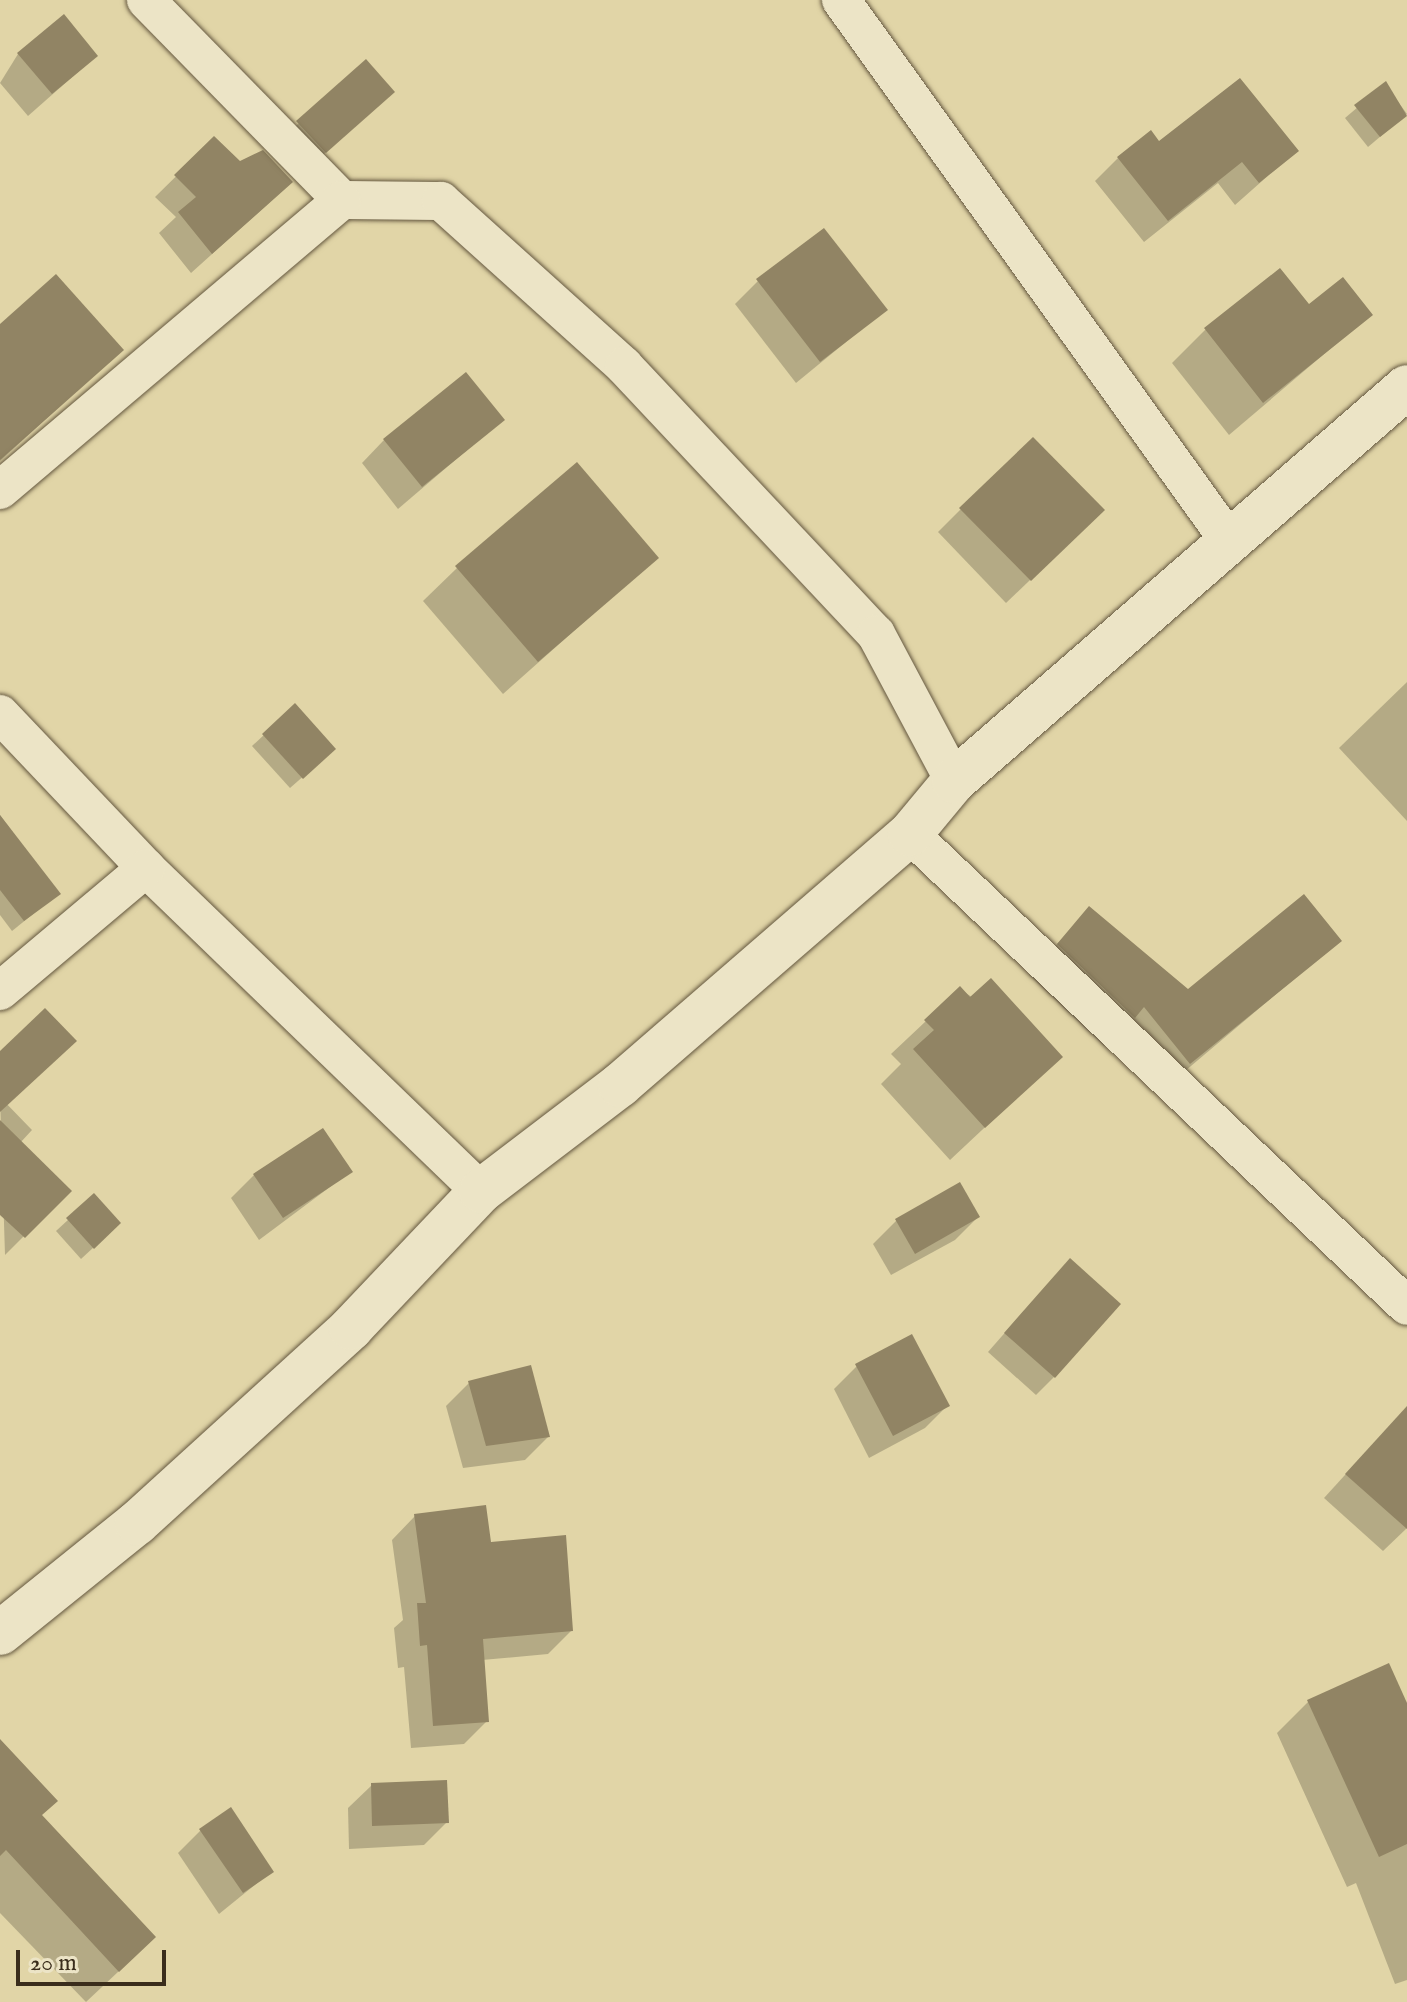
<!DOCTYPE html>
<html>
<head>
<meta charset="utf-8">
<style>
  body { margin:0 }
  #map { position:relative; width:1407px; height:2002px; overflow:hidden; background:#e1d5a7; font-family:"IM FELL English",serif }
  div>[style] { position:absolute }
  .shadow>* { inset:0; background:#0003 }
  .building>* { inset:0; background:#918464 }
  .roads { filter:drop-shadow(0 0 2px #64573f) drop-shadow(0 0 2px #64573f) }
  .minor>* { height:38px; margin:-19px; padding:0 19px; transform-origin:19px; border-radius:19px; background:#ece4c6 }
  .tertiary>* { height:44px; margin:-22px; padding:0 22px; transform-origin:22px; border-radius:22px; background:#ece4c6 }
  span { translate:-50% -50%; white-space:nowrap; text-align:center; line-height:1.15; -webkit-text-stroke:7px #ece4c6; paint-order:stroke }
  .scale { position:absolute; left:16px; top:1950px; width:150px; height:36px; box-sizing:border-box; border:4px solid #3a2d1c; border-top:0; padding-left:10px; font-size:24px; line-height:28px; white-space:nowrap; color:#3a2d1c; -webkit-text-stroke:6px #ece4c6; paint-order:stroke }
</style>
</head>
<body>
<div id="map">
  <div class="shadow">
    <div style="clip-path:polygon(18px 54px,96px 56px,28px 116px,0 83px)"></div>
    <div style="clip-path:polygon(366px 62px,392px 92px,302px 174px,274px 146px)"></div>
    <div style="clip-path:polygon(1385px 84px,1407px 114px,1368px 147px,1345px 118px)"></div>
    <div style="clip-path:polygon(214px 139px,270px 202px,191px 273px,159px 233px,176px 217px,155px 197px)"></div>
    <div style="clip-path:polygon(1159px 144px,1296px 151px,1235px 205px,1218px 183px,1144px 242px,1095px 181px,1118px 158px)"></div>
    <div style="clip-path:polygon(758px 281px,885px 310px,796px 383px,735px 304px)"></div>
    <div style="clip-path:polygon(1309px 307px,1370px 315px,1229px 435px,1172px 363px,1205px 330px)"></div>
    <div style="clip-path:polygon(0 327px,121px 350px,0 461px)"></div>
    <div style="clip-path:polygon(502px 420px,398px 509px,362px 463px,384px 440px)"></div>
    <div style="clip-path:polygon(961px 509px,1079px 533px,1006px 603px,938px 532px)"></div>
    <div style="clip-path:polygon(656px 558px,503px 694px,423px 601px,457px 568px)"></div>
    <div style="clip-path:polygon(1407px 682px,1407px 821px,1339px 748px)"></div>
    <div style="clip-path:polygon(295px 706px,322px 760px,290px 788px,252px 746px)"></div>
    <div style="clip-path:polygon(0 815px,58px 894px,12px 931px,0 915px)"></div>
    <div style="clip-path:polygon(1089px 909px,1188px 991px,1339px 941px,1159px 1093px,1114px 1036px,1104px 1046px,1029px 975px)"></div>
    <div style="clip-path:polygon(960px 989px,1060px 1057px,950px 1160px,881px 1084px,901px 1064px,891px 1054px)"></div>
    <div style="clip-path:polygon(0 1097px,32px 1130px,20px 1143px,69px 1191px,5px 1255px)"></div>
    <div style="clip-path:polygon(350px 1172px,259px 1240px,231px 1198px,254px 1175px)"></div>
    <div style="clip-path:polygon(94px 1196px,108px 1234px,81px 1259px,56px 1231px)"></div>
    <div style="clip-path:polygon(978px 1217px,955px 1240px,891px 1275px,873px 1244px,896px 1221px)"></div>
    <div style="clip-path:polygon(1052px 1279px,1054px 1377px,1036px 1395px,988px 1352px)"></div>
    <div style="clip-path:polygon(857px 1366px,948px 1405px,925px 1428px,869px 1458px,834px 1389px)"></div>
    <div style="clip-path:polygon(469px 1383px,548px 1437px,525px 1460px,463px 1468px,446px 1406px)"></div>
    <div style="clip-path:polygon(1407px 1447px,1407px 1528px,1383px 1551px,1324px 1498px,1365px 1453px)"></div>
    <div style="clip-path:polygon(415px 1516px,571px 1631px,548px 1654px,482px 1660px,487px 1721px,464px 1744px,411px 1748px,404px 1667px,398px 1668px,394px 1628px,403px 1620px,392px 1540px)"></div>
    <div style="clip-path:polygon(1308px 1702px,1407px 1708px,1407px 1980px,1395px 1984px,1356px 1883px,1347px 1887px,1277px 1733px)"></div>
    <div style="clip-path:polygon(0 1768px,40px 1816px,119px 1971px,86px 2002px,0 1913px)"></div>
    <div style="clip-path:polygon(372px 1785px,447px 1822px,424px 1845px,349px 1849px,348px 1808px)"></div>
    <div style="clip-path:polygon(201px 1830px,271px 1872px,219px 1914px,178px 1853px)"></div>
  </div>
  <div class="building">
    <div style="clip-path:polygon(64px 14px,98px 56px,52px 94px,17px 53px)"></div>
    <div style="clip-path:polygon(366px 59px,395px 92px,326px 153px,296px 121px)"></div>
    <div style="clip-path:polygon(1240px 78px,1299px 151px,1259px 183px,1242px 162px,1168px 221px,1117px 157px,1151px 130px,1159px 141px)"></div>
    <div style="clip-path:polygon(1386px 81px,1407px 116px,1380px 137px,1354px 105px)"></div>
    <div style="clip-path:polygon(214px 136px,240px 161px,263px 150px,293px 182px,212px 254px,178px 212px,196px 197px,174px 175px)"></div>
    <div style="clip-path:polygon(824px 228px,888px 310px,820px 362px,756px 279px)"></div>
    <div style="clip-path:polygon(1280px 268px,1309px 304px,1343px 277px,1373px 315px,1263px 403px,1204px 328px)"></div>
    <div style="clip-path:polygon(56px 274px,124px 350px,0 460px,0 324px)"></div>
    <div style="clip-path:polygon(466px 372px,505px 420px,422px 487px,383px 439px)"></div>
    <div style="clip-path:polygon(1033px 437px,1105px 510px,1031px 581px,959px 508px)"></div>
    <div style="clip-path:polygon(577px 462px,659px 558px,538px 662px,455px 566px)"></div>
    <div style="clip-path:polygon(295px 703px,336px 749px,303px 779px,262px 734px)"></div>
    <div style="clip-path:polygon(0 815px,61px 894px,24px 921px,0 890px)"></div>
    <div style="clip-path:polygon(1304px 894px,1342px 941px,1190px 1064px,1144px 1007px,1135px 1018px,1057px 944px,1089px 906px,1188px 989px)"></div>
    <div style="clip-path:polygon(991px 978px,1063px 1057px,985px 1128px,913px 1049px,934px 1030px,924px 1020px,960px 986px,970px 997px)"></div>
    <div style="clip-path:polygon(45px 1008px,77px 1041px,0 1112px,0 1051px)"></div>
    <div style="clip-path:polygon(0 1120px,72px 1191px,25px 1238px,0 1215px)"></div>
    <div style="clip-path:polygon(323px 1128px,353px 1172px,283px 1218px,253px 1174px)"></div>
    <div style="clip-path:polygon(960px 1182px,980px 1217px,915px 1254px,895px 1219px)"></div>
    <div style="clip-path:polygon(94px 1193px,121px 1223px,94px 1249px,66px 1218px)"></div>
    <div style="clip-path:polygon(1070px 1258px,1121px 1304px,1055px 1378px,1004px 1333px)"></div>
    <div style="clip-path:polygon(912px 1334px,950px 1406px,893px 1436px,855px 1364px)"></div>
    <div style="clip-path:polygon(531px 1365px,550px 1437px,486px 1446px,468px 1381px)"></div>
    <div style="clip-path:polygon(1407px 1406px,1407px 1529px,1345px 1474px)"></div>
    <div style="clip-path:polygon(486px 1505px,491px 1542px,566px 1535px,573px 1631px,483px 1639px,489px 1722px,433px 1726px,427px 1645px,420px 1646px,417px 1603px,426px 1603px,414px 1514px)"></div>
    <div style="clip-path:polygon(1389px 1663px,1407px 1703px,1407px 1844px,1379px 1857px,1307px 1700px)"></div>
    <div style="clip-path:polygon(0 1739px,58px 1801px,42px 1815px,156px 1937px,119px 1972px,6px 1850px,0 1856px)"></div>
    <div style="clip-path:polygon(447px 1780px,449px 1823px,372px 1826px,371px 1783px)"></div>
    <div style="clip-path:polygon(231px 1807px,274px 1872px,243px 1893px,199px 1829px)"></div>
  </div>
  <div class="roads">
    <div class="minor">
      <div style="left:146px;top:0;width:280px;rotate:45.6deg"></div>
      <div style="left:342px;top:200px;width:99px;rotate:0.6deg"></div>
      <div style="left:441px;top:201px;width:246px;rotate:42deg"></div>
      <div style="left:624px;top:366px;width:368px;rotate:46.8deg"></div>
      <div style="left:876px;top:634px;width:166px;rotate:62deg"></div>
      <div style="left:841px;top:0;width:662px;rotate:54.34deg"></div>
      <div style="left:0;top:490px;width:448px;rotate:-40.3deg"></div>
      <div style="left:0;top:714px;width:212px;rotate:46.5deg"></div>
      <div style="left:146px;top:868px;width:465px;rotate:44deg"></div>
      <div style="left:910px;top:834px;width:685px;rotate:43.52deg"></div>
      <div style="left:0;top:991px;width:191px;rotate:-40.1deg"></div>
    </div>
    <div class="tertiary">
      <div style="left:0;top:1633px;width:176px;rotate:-38.8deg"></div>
      <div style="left:137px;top:1523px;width:290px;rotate:-42.3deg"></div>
      <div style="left:351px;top:1328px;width:189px;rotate:-46.5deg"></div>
      <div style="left:481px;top:1191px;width:175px;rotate:-37.3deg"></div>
      <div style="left:620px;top:1085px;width:384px;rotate:-40.9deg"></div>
      <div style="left:910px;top:834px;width:69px;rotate:-50.3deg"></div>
      <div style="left:954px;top:781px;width:600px;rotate:-41.02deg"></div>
    </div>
  </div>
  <div class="scale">20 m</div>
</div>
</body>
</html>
